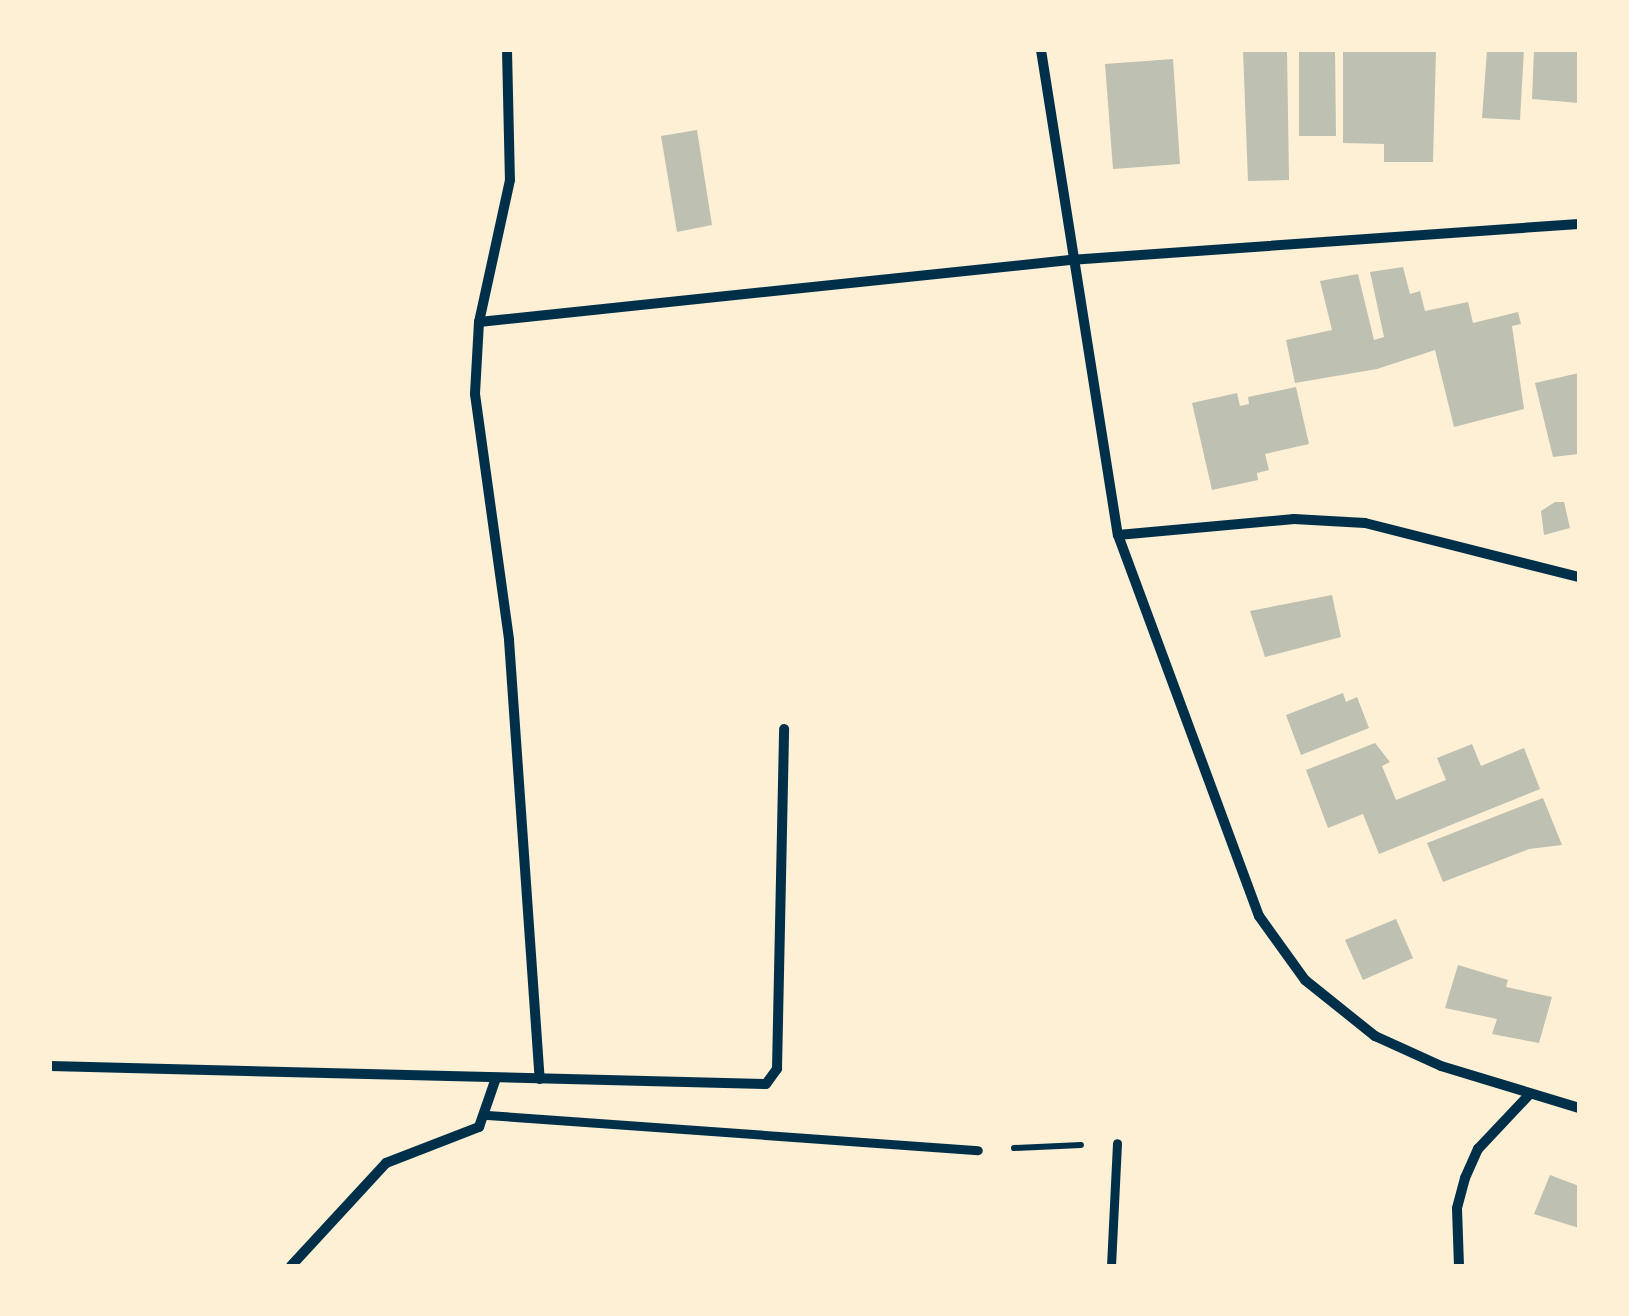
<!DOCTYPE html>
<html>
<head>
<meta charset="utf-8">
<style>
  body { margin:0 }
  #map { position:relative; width:1629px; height:1316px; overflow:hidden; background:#fdf0d5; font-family:Roboto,sans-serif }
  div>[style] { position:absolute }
  .building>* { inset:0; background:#bec0b2 }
  .path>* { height:6px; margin:-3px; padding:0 3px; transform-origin:3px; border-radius:3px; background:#003049 }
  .pedestrian>* { height:9px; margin:-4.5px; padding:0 4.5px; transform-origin:4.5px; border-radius:4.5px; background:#003049 }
  .minor>* { height:10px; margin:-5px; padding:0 5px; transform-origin:5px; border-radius:5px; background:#003049 }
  span { translate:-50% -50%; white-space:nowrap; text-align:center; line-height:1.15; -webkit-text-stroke:8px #fdf0d5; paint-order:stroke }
  .frame { position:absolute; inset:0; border:52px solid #fdf0d5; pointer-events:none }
</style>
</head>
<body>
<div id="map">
  <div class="building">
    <div style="clip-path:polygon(1243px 50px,1287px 50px,1289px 180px,1248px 181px)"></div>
    <div style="clip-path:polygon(1299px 50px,1335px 50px,1336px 136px,1299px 136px)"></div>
    <div style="clip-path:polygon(1343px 50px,1436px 50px,1433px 162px,1384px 162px,1384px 144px,1343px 143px)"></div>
    <div style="clip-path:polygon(1487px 50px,1524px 50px,1520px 120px,1482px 118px)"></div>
    <div style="clip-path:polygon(1534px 50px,1579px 50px,1579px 103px,1532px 99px)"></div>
    <div style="clip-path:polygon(1173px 59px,1180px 164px,1113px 169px,1105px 64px)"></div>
    <div style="clip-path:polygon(697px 130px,712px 225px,677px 232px,661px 136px)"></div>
    <div style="clip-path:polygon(1403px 267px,1410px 294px,1420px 291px,1425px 311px,1468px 302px,1473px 323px,1518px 312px,1521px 324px,1512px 326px,1524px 409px,1454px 427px,1435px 350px,1377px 369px,1295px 383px,1286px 340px,1332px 330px,1320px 281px,1358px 274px,1374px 340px,1384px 337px,1370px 272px)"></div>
    <div style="clip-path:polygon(1579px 373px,1579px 454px,1553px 457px,1535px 383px)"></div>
    <div style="clip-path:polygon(1296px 387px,1309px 444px,1265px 454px,1269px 470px,1257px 473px,1258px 480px,1212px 490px,1192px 403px,1237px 393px,1240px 406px,1249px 404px,1248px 397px)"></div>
    <div style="clip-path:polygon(1555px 502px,1564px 502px,1570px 528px,1544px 535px,1541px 511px)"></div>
    <div style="clip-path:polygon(1332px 595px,1341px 637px,1265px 657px,1250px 611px)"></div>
    <div style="clip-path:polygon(1343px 693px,1346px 702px,1357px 697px,1369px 728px,1301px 755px,1286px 715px)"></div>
    <div style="clip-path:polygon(1375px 743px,1390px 762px,1382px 766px,1396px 800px,1446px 780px,1437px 758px,1472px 744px,1481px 766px,1524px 748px,1540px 789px,1379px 854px,1363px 814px,1328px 828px,1306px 770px)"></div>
    <div style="clip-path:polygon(1543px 798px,1562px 845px,1529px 849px,1443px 882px,1427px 843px)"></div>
    <div style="clip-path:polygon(1396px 919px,1413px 958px,1363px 980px,1345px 940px)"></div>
    <div style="clip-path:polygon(1458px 965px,1508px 980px,1506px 987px,1552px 997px,1539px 1043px,1492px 1034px,1497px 1019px,1445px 1008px)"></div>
    <div style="clip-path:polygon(1550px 1175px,1579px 1186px,1579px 1228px,1534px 1214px)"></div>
  </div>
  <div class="path">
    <div style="left:1014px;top:1148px;width:67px;rotate:-2.6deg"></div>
  </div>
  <div class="pedestrian">
    <div style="left:487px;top:1115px;width:492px;rotate:4.1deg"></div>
    <div style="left:1111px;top:1266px;width:123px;rotate:-87.2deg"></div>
  </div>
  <div class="minor">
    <div style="left:507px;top:50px;width:130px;rotate:88.7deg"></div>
    <div style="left:510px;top:180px;width:145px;rotate:102.3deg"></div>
    <div style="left:479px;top:322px;width:72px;rotate:93.2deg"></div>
    <div style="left:475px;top:394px;width:248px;rotate:82.1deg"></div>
    <div style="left:509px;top:640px;width:440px;rotate:86deg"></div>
    <div style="left:1041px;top:50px;width:491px;rotate:81deg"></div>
    <div style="left:1118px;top:535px;width:406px;rotate:69.7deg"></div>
    <div style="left:1259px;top:916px;width:79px;rotate:54.3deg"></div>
    <div style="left:1305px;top:980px;width:90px;rotate:38.7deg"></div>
    <div style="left:1375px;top:1036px;width:72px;rotate:24.4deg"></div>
    <div style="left:1441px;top:1066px;width:144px;rotate:16.9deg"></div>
    <div style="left:479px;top:322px;width:594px;rotate:-5.99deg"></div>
    <div style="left:1070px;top:260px;width:510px;rotate:-4.05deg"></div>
    <div style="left:1118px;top:535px;width:177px;rotate:-5.2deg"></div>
    <div style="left:1294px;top:519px;width:71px;rotate:3.2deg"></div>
    <div style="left:1365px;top:523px;width:221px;rotate:14.2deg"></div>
    <div style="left:50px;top:1066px;width:716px;rotate:1.44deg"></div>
    <div style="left:766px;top:1084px;width:19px;rotate:-54deg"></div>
    <div style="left:777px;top:1069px;width:340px;rotate:-88.8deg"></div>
    <div style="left:291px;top:1266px;width:140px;rotate:-47.3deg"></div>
    <div style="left:386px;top:1163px;width:100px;rotate:-21.2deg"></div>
    <div style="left:479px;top:1127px;width:52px;rotate:-70.9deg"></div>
    <div style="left:1459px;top:1266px;width:58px;rotate:-92deg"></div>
    <div style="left:1457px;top:1208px;width:31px;rotate:-75deg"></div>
    <div style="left:1465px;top:1178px;width:32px;rotate:-66deg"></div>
    <div style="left:1478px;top:1149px;width:73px;rotate:-46.7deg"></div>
  </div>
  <div class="frame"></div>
</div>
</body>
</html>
